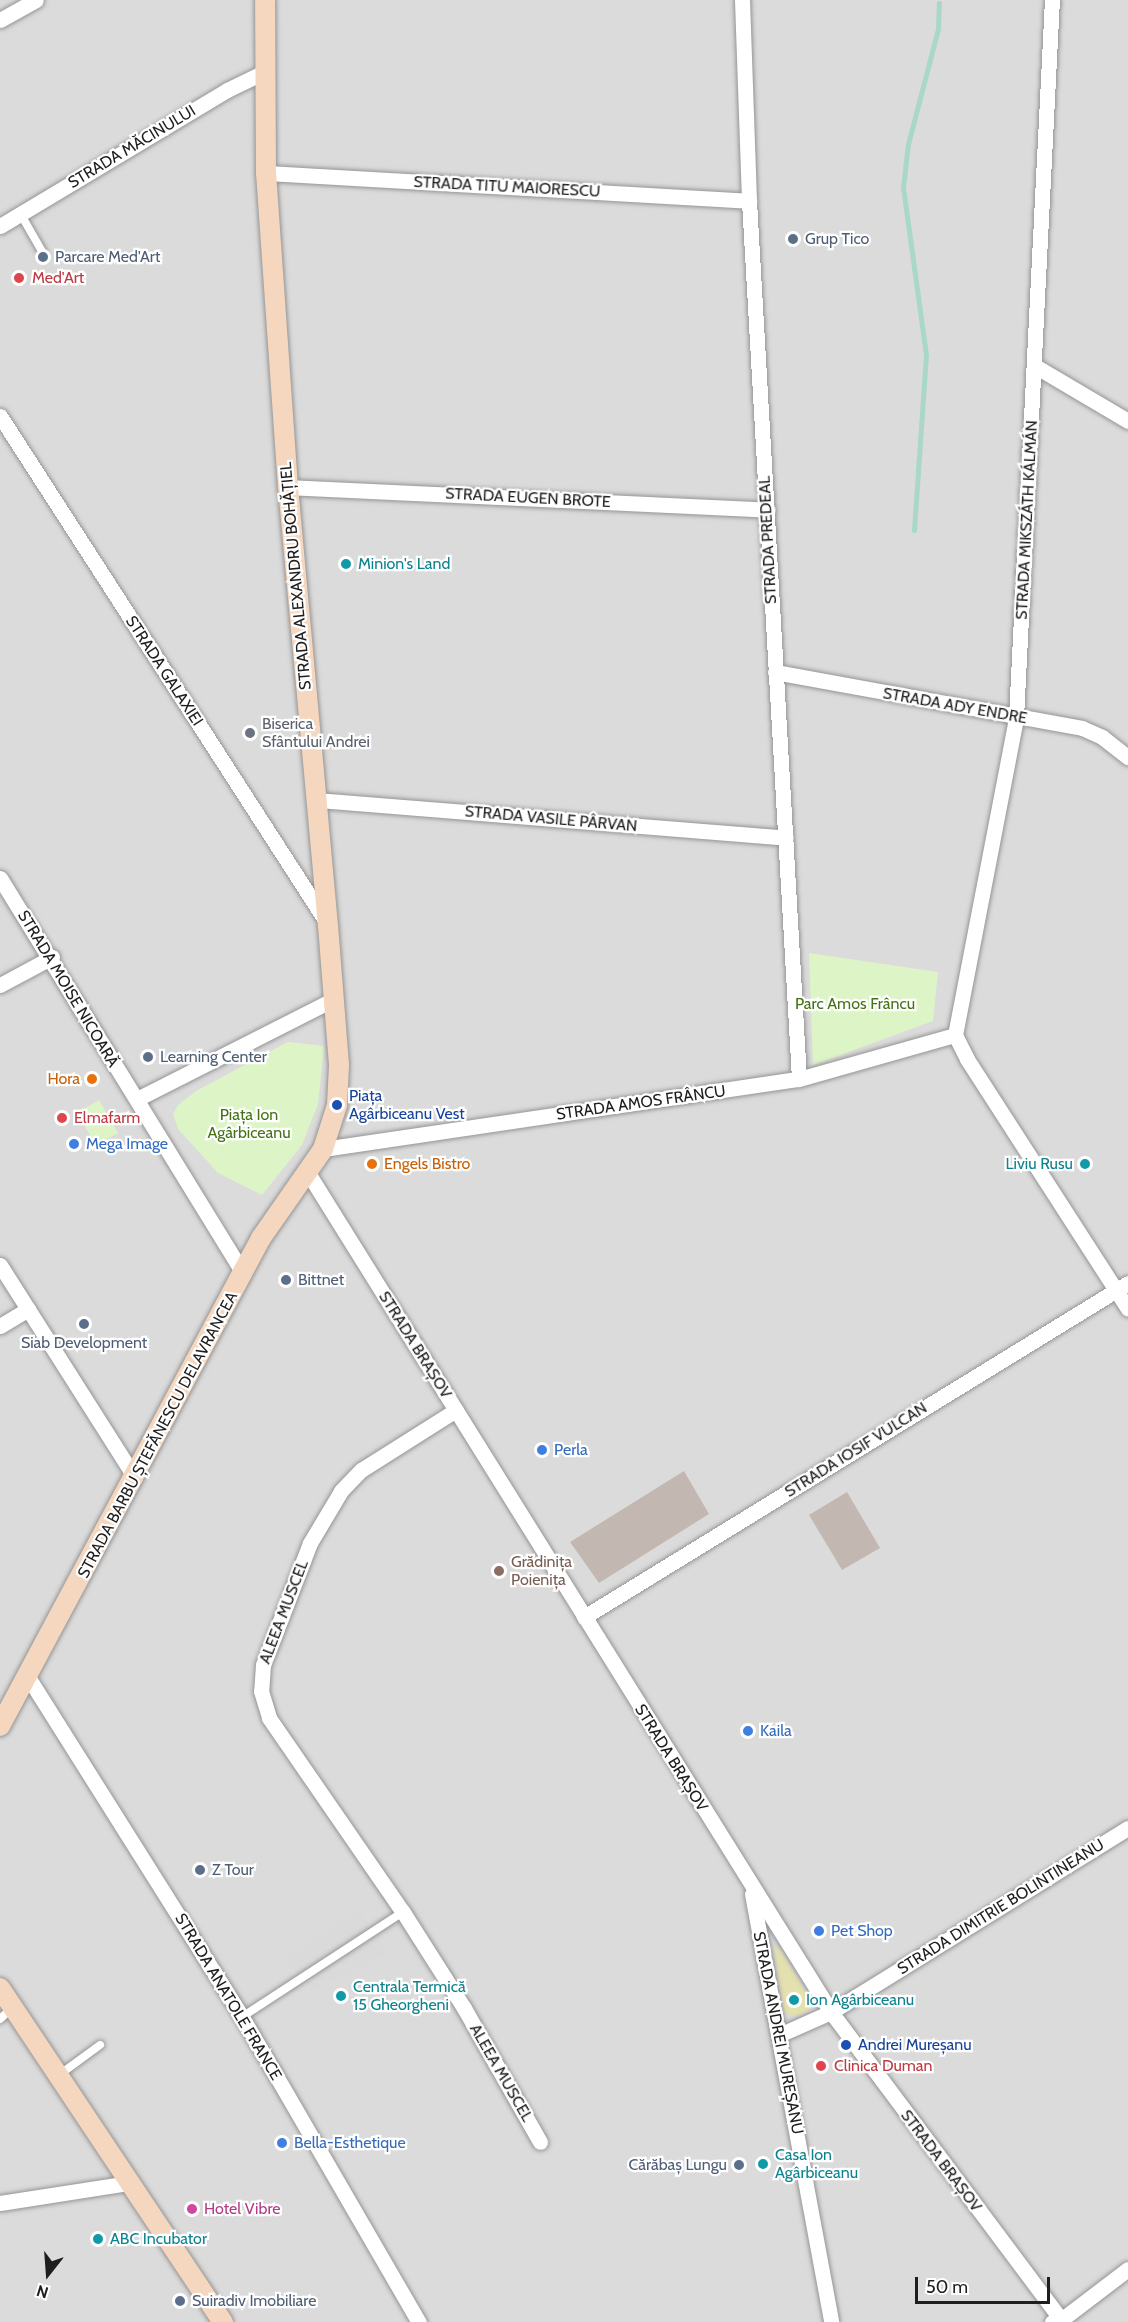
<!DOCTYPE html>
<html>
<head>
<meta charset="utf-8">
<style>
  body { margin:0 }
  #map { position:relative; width:1128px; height:2322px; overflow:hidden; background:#eee6e5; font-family:Cabin,sans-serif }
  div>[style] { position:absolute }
  .residential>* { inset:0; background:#dcdbdc }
  .construction>* { inset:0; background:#c2b8b1 }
  .grass>* { inset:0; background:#e4e1af }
  .park>* { inset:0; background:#ddf4c6 }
  .parking>* { inset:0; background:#dadada }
  .stream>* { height:5px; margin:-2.5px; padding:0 2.5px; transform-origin:2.5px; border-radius:2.5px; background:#a9d8c8 }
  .roads { filter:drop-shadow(0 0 2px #959595) drop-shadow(0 0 2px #959595) }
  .lane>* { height:8px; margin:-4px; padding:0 4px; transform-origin:4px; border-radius:4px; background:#fff }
  .street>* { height:15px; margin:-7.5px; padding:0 7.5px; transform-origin:7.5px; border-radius:7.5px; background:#fff }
  .secondary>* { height:20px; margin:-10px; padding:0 10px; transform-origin:10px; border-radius:10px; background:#f4d7be }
  .dots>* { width:16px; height:16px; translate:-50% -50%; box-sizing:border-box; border:3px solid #fff; border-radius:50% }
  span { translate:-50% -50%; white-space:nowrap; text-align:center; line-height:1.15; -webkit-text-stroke:4.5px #fff; paint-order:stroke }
  .street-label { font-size:16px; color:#1e1e1e }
  .service-label { font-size:16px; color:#4e5e75 }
  .left { translate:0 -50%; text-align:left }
  .right { translate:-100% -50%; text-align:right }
  .health-label { font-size:16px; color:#be3a42 }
  .culture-label { font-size:16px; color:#0d838f }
  .worship-label { font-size:16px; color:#5b616d }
  .park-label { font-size:16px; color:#437315 }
  .food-label { font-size:16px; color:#c56008 }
  .transit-label { font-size:16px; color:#164399 }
  .shop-label { font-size:16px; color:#366cbe }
  .education-label { font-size:16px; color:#785e54 }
  .hotel-label { font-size:16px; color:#b23c85 }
  .north { position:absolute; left:18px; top:2244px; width:60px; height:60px; -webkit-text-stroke:4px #fff; paint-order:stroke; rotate:197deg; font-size:16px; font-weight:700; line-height:24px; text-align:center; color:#1e1e1e }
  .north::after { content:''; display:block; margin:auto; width:21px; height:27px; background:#1e1e1e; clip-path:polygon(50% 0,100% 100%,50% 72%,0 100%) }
  .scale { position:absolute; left:915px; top:2277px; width:135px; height:27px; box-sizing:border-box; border:3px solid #1e1e1e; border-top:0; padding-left:8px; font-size:18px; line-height:21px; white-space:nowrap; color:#1e1e1e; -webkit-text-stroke:4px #fff; paint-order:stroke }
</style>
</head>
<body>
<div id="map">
  <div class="residential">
    <div style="clip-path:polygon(0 0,1128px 0,1128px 2322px,0 2322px)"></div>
  </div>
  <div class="construction">
    <div style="clip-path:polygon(684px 1471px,709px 1514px,599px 1583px,570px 1542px)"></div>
    <div style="clip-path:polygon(847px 1492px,880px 1548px,842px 1570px,809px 1515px)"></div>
  </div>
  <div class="grass">
    <div style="clip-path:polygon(774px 1947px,779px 1947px,811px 2001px,811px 2008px,797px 2017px,784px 2012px)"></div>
  </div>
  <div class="park">
    <div style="clip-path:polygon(809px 953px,938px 972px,933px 1021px,813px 1065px)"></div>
    <div style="clip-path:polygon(288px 1042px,324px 1046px,318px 1104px,302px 1145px,262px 1195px,218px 1173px,178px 1129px,173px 1114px,178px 1105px,196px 1091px)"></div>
    <div style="clip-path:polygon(99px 1100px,118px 1133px,96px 1145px,77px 1113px)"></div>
  </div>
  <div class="parking">
    <div style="clip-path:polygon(38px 230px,64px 275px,49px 284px,23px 239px)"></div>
    <div style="clip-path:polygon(359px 1910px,387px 1953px,312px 1991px,285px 1960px)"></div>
  </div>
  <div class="stream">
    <div style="left:914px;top:530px;width:175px;rotate:-86.1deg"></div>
    <div style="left:926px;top:355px;width:170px;rotate:-97.8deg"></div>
    <div style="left:903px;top:187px;width:43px;rotate:-83.4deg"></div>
    <div style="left:908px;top:144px;width:119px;rotate:-75.4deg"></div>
    <div style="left:938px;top:29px;width:26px;rotate:-88deg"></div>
  </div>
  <div class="roads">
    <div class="lane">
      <div style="left:20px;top:213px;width:46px;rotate:60.1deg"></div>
      <div style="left:242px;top:2017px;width:192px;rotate:-33.1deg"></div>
      <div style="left:0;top:2019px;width:16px;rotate:-43deg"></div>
      <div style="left:59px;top:2075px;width:51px;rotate:-36.2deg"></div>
    </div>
    <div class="street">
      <div style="left:742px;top:0;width:201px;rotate:88deg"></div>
      <div style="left:749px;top:201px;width:879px;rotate:86.74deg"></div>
      <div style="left:0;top:20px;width:41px;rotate:-29.1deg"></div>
      <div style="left:266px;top:173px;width:484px;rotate:3.3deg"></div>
      <div style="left:0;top:226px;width:265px;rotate:-30.9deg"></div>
      <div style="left:227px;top:90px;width:43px;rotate:-26deg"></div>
      <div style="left:1035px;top:366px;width:108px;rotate:30.6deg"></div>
      <div style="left:0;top:416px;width:603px;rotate:57.18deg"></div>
      <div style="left:288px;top:487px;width:480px;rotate:2.7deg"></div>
      <div style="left:775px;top:672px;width:312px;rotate:10.3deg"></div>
      <div style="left:1082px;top:728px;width:22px;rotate:24deg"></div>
      <div style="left:1102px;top:737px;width:33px;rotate:38deg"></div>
      <div style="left:317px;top:800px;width:470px;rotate:4.6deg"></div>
      <div style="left:0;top:878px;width:465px;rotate:58.4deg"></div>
      <div style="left:0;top:985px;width:59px;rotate:-28.3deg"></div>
      <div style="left:955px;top:1035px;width:324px;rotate:-79.1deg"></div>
      <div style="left:1016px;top:717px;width:718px;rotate:-87.13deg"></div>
      <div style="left:955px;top:1035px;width:27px;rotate:63deg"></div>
      <div style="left:967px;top:1059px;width:297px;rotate:57.2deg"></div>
      <div style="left:137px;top:1099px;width:221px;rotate:-26.9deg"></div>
      <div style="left:323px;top:1149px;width:481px;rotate:-8.4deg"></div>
      <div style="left:799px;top:1079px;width:162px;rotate:-15.8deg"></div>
      <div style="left:308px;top:1173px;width:989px;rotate:58.06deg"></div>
      <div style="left:831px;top:2012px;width:387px;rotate:53.2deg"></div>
      <div style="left:0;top:1265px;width:252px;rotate:57.6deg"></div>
      <div style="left:0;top:1326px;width:33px;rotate:-31deg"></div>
      <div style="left:456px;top:1410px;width:112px;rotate:147.7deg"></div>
      <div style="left:361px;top:1470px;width:29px;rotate:134deg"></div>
      <div style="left:341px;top:1491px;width:61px;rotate:120.8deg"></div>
      <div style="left:310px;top:1543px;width:131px;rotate:111.1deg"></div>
      <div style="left:263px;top:1665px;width:26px;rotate:94deg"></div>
      <div style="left:261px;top:1691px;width:28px;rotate:73deg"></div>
      <div style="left:269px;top:1718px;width:236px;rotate:55.4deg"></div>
      <div style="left:403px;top:1912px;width:114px;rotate:57.6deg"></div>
      <div style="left:464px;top:2008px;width:154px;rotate:60.4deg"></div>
      <div style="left:584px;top:1617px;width:638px;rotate:-31.55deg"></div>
      <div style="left:28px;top:1677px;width:402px;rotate:57.8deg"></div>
      <div style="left:242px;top:2017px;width:353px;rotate:59.9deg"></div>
      <div style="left:752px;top:1894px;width:435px;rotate:79.5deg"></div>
      <div style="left:779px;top:2035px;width:57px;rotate:-23.9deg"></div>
      <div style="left:831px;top:2012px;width:349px;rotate:-31.8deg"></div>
      <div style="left:0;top:2203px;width:131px;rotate:-8.8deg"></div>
      <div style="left:1052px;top:2322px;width:9px;rotate:-13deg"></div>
      <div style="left:1061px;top:2320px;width:84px;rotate:-37.3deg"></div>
    </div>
    <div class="secondary">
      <div style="left:0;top:1726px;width:553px;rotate:-61.86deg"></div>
      <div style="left:261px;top:1238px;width:108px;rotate:-55.1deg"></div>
      <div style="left:323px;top:1149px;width:46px;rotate:-72.3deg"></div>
      <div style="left:337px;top:1105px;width:40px;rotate:-87.1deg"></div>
      <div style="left:339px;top:1065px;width:139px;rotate:-94.5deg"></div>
      <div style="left:328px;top:926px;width:441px;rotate:-95.2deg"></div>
      <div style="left:288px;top:487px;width:315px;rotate:-94deg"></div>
      <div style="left:266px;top:173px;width:173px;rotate:-90.3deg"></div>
      <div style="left:0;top:1988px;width:402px;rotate:56.3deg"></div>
    </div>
  </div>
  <div class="dots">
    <div style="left:793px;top:239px;background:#5c6f8a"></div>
    <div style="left:43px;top:257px;background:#5c6f8a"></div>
    <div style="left:19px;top:278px;background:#e0444e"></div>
    <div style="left:346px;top:564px;background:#0f9aa8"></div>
    <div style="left:250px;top:733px;background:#6b7280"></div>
    <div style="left:148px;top:1057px;background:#5c6f8a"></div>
    <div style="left:92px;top:1079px;background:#e8710a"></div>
    <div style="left:337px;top:1105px;background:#1a4fb4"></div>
    <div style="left:62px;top:1118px;background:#e0444e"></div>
    <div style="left:74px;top:1144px;background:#3f7fe0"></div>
    <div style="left:372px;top:1164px;background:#e8710a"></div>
    <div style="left:1085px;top:1164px;background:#0f9aa8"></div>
    <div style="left:286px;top:1280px;background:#5c6f8a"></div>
    <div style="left:84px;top:1324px;background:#5c6f8a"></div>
    <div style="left:542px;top:1450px;background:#3f7fe0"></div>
    <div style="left:499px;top:1571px;background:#8d6e63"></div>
    <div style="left:748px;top:1731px;background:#3f7fe0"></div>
    <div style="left:200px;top:1870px;background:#5c6f8a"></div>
    <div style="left:819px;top:1931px;background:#3f7fe0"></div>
    <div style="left:341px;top:1996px;background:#0f9aa8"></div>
    <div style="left:794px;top:2000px;background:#0f9aa8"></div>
    <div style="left:846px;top:2045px;background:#1a4fb4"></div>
    <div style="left:821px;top:2066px;background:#e0444e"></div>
    <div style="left:282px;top:2143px;background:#3f7fe0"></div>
    <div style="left:763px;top:2164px;background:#0f9aa8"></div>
    <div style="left:739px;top:2165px;background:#5c6f8a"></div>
    <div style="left:192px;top:2209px;background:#d1479c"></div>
    <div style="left:98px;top:2239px;background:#0f9aa8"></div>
    <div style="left:180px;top:2301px;background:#5c6f8a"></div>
  </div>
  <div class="street-label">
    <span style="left:132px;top:147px;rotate:-31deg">STRADA MĂCINULUI</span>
    <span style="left:507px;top:187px;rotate:3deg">STRADA TITU MAIORESCU</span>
    <span style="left:528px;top:498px;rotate:3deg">STRADA EUGEN BROTE</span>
    <span style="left:1027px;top:520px;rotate:-87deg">STRADA MIKSZÁTH KÁLMÁN</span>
    <span style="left:768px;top:540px;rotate:-93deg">STRADA PREDEAL</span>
    <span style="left:296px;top:576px;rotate:-95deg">STRADA ALEXANDRU BOHĂȚIEL</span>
    <span style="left:164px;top:671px;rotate:57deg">STRADA GALAXIEI</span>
    <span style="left:955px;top:706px;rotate:10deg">STRADA ADY ENDRE</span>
    <span style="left:551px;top:819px;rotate:5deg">STRADA VASILE PÂRVAN</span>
    <span style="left:68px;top:989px;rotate:59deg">STRADA MOISE NICOARĂ</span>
    <span style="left:641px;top:1103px;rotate:-8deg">STRADA AMOS FRÂNCU</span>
    <span style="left:415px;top:1345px;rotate:58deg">STRADA BRAȘOV</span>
    <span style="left:158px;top:1435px;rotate:-62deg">STRADA BARBU ȘTEFĂNESCU DELAVRANCEA</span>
    <span style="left:856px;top:1450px;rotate:-32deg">STRADA IOSIF VULCAN</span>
    <span style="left:284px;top:1612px;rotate:-69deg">ALEEA MUSCEL</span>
    <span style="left:671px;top:1758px;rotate:58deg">STRADA BRAȘOV</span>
    <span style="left:1001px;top:1907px;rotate:-32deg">STRADA DIMITRIE BOLINTINEANU</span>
    <span style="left:228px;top:1997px;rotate:59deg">STRADA ANATOLE FRANCE</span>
    <span style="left:778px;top:2033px;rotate:79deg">STRADA ANDREI MUREȘANU</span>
    <span style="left:501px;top:2073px;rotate:60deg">ALEEA MUSCEL</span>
    <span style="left:941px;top:2161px;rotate:53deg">STRADA BRAȘOV</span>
  </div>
  <div class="service-label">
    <span class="left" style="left:805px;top:239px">Grup Tico</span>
    <span class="left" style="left:55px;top:257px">Parcare Med'Art</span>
    <span class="left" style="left:160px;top:1057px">Learning Center</span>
    <span class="left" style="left:298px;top:1280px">Bittnet</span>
    <span style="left:84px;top:1343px">Siab Development</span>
    <span class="left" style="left:212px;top:1870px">Z Tour</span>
    <span class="right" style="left:727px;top:2165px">Cărăbaș Lungu</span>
    <span class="left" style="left:192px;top:2301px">Suiradiv Imobiliare</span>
  </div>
  <div class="health-label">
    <span class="left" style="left:32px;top:278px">Med'Art</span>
    <span class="left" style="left:74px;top:1118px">Elmafarm</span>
    <span class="left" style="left:834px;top:2066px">Clinica Duman</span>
  </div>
  <div class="culture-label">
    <span class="left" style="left:358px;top:564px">Minion's Land</span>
    <span class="right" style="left:1073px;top:1164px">Liviu Rusu</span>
    <span class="left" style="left:353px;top:1996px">Centrala Termică<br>15 Gheorgheni</span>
    <span class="left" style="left:806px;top:2000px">Ion Agârbiceanu</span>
    <span class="left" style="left:775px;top:2164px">Casa Ion<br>Agârbiceanu</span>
    <span class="left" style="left:110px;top:2239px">ABC Incubator</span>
  </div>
  <div class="worship-label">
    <span class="left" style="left:262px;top:733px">Biserica<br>Sfântului Andrei</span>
  </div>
  <div class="park-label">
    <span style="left:855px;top:1004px">Parc Amos Frâncu</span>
    <span style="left:249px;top:1124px">Piața Ion<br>Agârbiceanu</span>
  </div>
  <div class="food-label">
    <span class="right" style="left:80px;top:1079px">Hora</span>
    <span class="left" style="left:384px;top:1164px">Engels Bistro</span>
  </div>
  <div class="transit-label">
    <span class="left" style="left:349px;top:1105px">Piața<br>Agârbiceanu Vest</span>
    <span class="left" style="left:858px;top:2045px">Andrei Mureșanu</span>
  </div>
  <div class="shop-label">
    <span class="left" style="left:86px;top:1144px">Mega Image</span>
    <span class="left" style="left:554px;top:1450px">Perla</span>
    <span class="left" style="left:760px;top:1731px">Kaila</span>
    <span class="left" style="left:831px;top:1931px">Pet Shop</span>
    <span class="left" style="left:294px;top:2143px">Bella-Esthetique</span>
  </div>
  <div class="education-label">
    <span class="left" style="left:511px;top:1571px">Grădinița<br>Poienița</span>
  </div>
  <div class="hotel-label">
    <span class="left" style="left:204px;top:2209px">Hotel Vibre</span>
  </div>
  <div class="north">N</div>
  <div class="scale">50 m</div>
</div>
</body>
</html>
